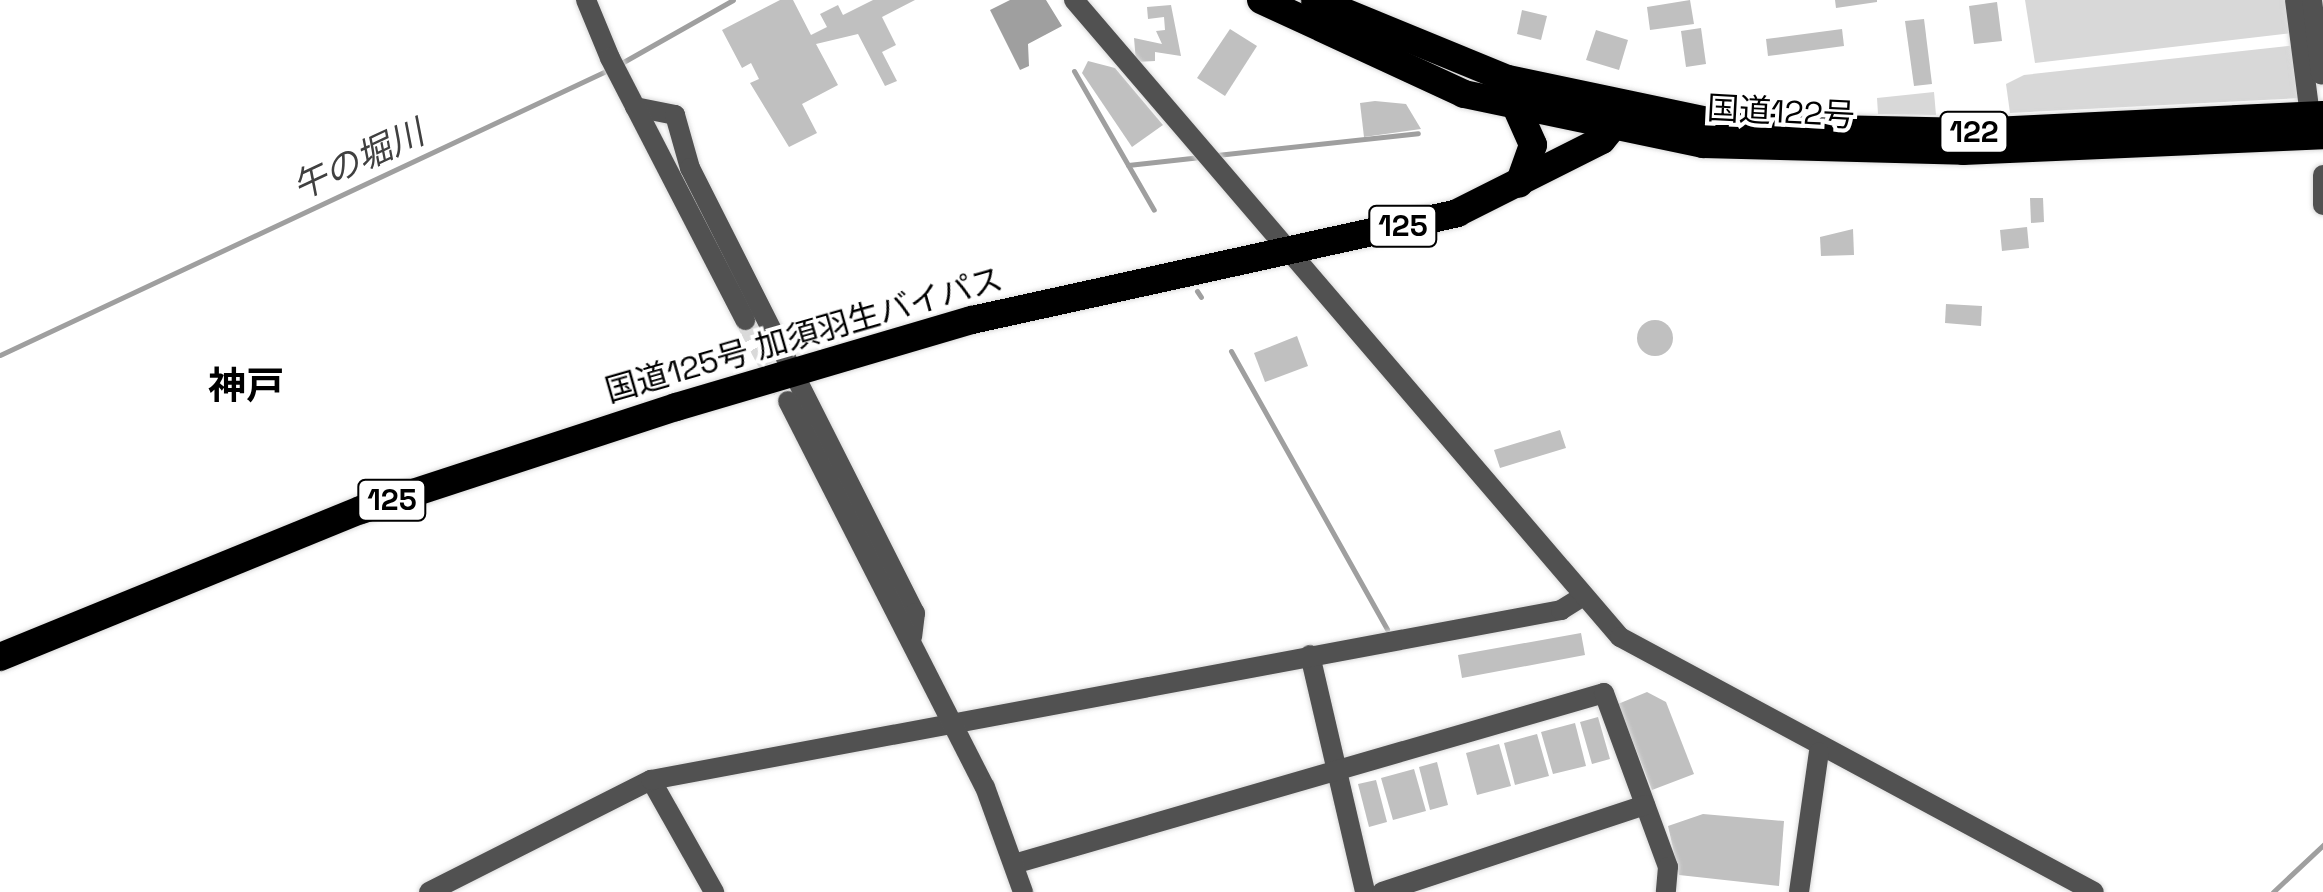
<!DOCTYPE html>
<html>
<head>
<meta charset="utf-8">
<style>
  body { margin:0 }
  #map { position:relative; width:2323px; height:892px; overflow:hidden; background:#fff; font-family:"Space Grotesk","Noto Sans JP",sans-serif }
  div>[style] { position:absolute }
  .green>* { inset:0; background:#d8d8d8 }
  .water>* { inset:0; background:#9f9f9f }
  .stream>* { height:5px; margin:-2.5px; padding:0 2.5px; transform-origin:2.5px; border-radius:2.5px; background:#9f9f9f }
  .building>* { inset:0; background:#c0c0c0 }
  .round { border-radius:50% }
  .minor-tunnel>* { height:20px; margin-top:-10px; transform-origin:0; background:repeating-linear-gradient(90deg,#d9d9d9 0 20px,transparent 0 30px) }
  .roads { filter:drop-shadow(0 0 2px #dbdbdb) drop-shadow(0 0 2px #dbdbdb) }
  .minor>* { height:20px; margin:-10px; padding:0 10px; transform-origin:10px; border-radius:10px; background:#515151 }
  .tertiary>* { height:20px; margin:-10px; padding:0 10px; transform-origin:10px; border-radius:10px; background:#515151 }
  .trunk>* { height:28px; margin:-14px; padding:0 14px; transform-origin:14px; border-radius:14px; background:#000 }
  span { translate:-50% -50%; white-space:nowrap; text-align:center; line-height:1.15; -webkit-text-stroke:8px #fff; paint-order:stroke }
  .shield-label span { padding:2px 8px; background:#fff; border:2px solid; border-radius:8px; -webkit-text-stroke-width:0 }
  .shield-label { font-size:30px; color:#000; font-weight:700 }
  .street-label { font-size:32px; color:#000 }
  .water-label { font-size:35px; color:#404040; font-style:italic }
  .quarter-label { font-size:38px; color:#000; font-weight:700 }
</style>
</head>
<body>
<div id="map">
  <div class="green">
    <div style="clip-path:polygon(2025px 0,2288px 0,2292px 33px,2035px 63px)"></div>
    <div style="clip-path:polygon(2297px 45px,2302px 98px,2010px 113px,2006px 84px,2024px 75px)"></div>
    <div style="clip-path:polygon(1934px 92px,1936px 115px,1878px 114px,1877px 98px)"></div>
  </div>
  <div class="water">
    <div style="clip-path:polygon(1010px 0,1046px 0,1062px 26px,1028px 44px,1029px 66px,1020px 70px,990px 10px)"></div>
  </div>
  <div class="stream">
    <div style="left:618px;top:65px;width:132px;rotate:-29.5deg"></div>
    <div style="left:1074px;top:71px;width:160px;rotate:60.1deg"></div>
    <div style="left:1217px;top:155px;width:202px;rotate:-6.2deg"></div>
    <div style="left:1128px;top:165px;width:73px;rotate:-6.3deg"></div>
    <div style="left:1197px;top:291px;width:7px;rotate:56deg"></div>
    <div style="left:1231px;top:351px;width:319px;rotate:60.7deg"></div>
    <div style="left:0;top:355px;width:671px;rotate:-25.11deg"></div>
    <div style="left:2273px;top:892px;width:69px;rotate:-43.2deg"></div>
  </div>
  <div class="building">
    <div style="clip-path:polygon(780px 0,793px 0,811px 35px,827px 27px,820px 14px,838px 5px,843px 15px,873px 0,915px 0,882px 17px,896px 45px,882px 52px,897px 81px,885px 86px,858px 34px,816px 44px,838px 85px,802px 104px,817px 133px,789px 147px,750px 83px,759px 79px,751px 63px,742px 68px,722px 30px)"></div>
    <div style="clip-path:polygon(1690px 0,1694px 24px,1650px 30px,1647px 7px)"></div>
    <div style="clip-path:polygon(1835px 0,1877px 0,1877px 2px,1836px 8px)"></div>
    <div style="clip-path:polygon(1997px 2px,2002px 41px,1974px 44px,1969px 6px)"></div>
    <div style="clip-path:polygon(1171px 5px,1181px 56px,1155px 52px,1155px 61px,1136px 62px,1134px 38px,1162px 44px,1156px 31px,1165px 30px,1164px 17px,1148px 19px,1147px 7px)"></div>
    <div style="clip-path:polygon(1522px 10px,1547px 16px,1541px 40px,1517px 34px)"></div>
    <div style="clip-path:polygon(1924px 19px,1932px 84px,1914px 86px,1905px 21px)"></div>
    <div style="clip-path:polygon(1701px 28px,1706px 64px,1686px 67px,1681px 31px)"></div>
    <div style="clip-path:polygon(1230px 29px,1257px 46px,1225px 96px,1197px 78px)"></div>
    <div style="clip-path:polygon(1842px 29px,1844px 46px,1768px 56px,1766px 39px)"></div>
    <div style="clip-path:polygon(1596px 30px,1628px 40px,1619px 70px,1586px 60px)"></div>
    <div style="clip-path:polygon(1088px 61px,1115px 68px,1163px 125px,1132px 147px,1082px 73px)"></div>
    <div style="clip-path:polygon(1375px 101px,1406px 104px,1421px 129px,1364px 137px,1360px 103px)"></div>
    <div style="clip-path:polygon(2030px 198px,2043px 198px,2044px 222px,2031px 223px)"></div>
    <div style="clip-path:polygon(2027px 227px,2029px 248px,2002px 251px,2000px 230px)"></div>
    <div style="clip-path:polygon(1853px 229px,1854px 255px,1821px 256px,1820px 237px)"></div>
    <div style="clip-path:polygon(1946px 304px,1982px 306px,1981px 326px,1945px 323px)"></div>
    <div class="round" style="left:1637px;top:320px;width:36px;height:36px"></div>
    <div style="clip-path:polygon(1297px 336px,1308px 366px,1265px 382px,1254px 353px)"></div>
    <div style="clip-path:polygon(1560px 430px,1566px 448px,1500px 468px,1494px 450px)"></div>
    <div style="clip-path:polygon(1581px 633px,1585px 655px,1462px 678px,1458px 655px)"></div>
    <div style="clip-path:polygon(1647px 692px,1666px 702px,1694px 774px,1652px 790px,1618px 704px)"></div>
    <div style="clip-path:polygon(1598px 717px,1610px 759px,1592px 764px,1580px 722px)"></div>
    <div style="clip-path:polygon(1575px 723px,1586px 766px,1553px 774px,1541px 732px)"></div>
    <div style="clip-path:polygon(1537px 734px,1549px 776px,1515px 785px,1504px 743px)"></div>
    <div style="clip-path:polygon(1499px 744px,1511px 786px,1477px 795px,1466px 753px)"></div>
    <div style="clip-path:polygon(1437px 762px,1448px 805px,1430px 810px,1419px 767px)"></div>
    <div style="clip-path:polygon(1414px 769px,1426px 811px,1393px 820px,1381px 778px)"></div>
    <div style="clip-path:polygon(1376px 780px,1387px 822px,1369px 827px,1358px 784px)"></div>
    <div style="clip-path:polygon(1703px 814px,1784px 821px,1779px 886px,1679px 875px,1668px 826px)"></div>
  </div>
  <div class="minor-tunnel">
    <div style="left:745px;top:320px;width:92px;rotate:62deg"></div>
  </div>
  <div class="roads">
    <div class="minor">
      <div style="left:586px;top:0;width:63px;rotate:67.5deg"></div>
      <div style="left:635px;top:107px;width:41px;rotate:11.3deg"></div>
      <div style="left:675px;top:115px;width:55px;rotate:74.2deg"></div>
      <div style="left:690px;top:168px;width:499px;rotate:63.2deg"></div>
      <div style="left:915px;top:613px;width:24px;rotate:97deg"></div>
      <div style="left:1310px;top:655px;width:243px;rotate:76.9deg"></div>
      <div style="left:651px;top:780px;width:129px;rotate:60.6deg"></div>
      <div style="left:1014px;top:864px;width:614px;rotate:-16.16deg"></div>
      <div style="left:1604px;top:693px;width:185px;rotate:69.8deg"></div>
      <div style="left:1668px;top:867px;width:25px;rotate:95deg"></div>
      <div style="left:429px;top:892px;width:249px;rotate:-26.8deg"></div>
      <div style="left:651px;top:780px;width:926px;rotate:-10.58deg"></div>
      <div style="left:1561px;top:610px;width:22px;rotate:-32deg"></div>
      <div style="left:1382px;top:892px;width:277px;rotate:-18.3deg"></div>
    </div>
    <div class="tertiary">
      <div style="left:1074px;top:0;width:839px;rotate:49.4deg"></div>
      <div style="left:1620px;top:637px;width:538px;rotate:28.28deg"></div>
      <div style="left:2295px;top:0;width:117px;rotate:82.6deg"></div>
      <div style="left:2312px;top:0;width:75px;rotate:83.1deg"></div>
      <div style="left:610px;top:58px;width:295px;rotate:62.7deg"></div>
      <div style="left:2323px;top:175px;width:30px;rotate:90deg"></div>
      <div style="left:788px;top:401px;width:433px;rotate:63deg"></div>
      <div style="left:985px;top:787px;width:112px;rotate:70.1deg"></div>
      <div style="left:1799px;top:892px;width:141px;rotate:-81.9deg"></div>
    </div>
    <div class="trunk">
      <div style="left:1261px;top:0;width:224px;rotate:24.8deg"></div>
      <div style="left:1464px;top:94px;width:244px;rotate:11.8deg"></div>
      <div style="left:1703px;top:144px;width:260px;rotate:1.5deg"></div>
      <div style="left:1963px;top:151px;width:360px;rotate:-2.5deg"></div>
      <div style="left:1315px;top:0;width:209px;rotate:22.3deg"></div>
      <div style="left:1508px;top:79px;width:233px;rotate:11.9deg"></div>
      <div style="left:1736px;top:127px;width:237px;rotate:1.2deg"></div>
      <div style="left:1973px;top:132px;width:350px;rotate:-2.8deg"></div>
      <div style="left:1518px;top:111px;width:37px;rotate:66deg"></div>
      <div style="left:1533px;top:145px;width:41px;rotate:109.7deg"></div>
      <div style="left:0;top:657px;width:390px;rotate:-22.2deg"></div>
      <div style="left:361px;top:510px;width:331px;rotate:-18.1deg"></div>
      <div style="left:676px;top:407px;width:309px;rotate:-16.4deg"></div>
      <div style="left:972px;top:320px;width:497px;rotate:-12.4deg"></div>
      <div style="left:1457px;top:213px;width:162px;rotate:-26.7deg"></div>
      <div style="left:1602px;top:140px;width:40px;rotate:-51deg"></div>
    </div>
  </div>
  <div class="shield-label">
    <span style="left:1974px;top:132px">122</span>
    <span style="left:1403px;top:226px">125</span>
    <span style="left:392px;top:500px">125</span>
  </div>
  <div class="street-label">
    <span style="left:1781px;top:112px;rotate:3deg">国道122号</span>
    <span style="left:804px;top:335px;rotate:-16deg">国道125号 加須羽生バイパス</span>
  </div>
  <div class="water-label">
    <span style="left:358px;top:160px;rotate:-25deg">午の堀川</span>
  </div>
  <div class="quarter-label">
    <span style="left:246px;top:387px">神戸</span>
  </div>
</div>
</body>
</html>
